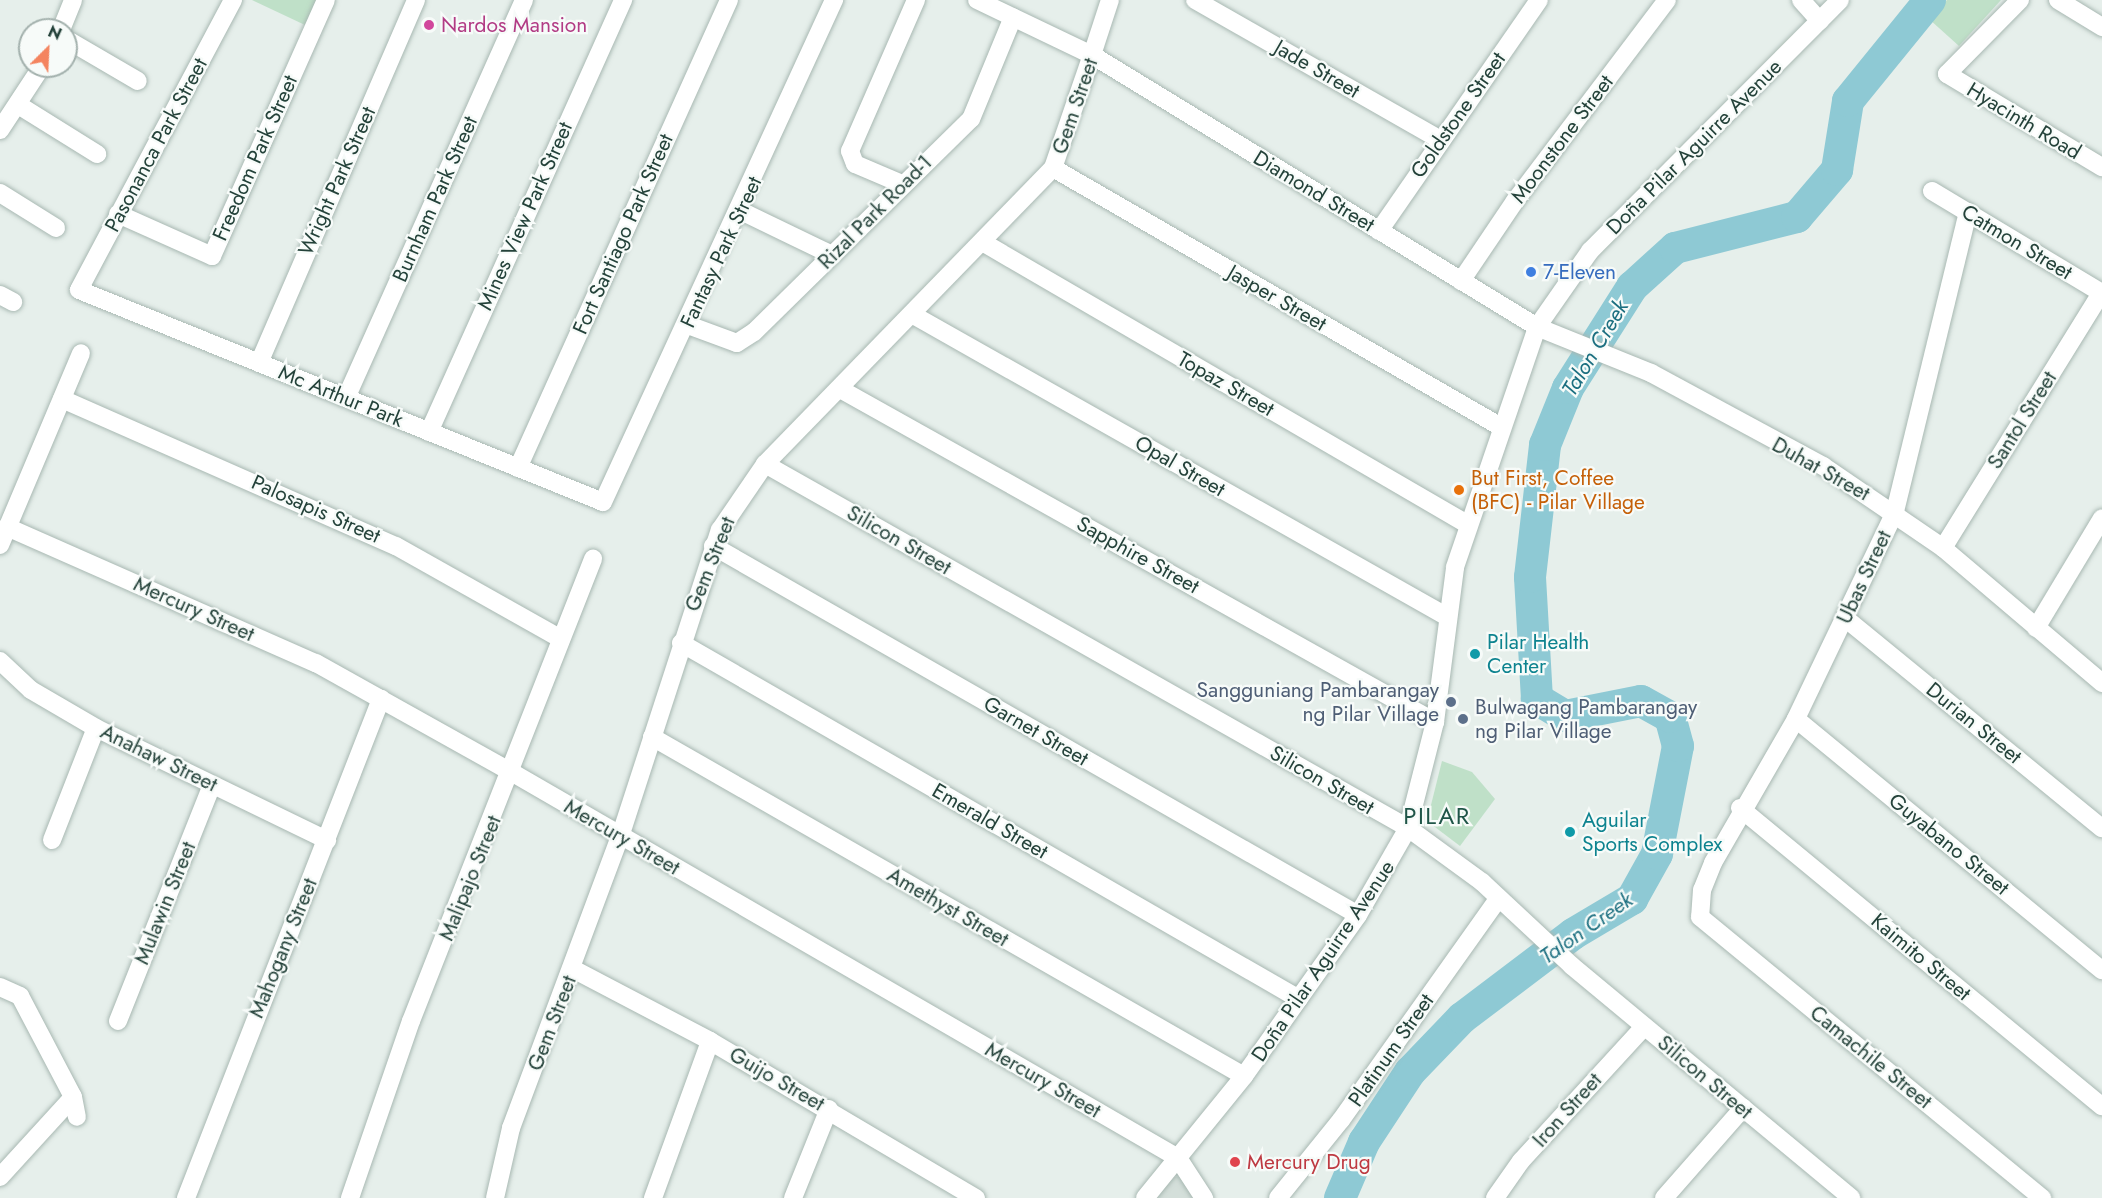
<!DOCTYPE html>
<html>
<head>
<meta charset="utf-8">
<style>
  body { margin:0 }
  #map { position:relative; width:2102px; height:1198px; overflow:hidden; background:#e6efeb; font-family:Jost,sans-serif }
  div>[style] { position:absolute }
  .built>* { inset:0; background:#d4dfda }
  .green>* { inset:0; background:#bfe0c8 }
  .river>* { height:32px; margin:-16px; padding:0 16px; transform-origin:16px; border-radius:16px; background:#8ec9d4 }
  .roads { filter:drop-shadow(0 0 2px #a8b8b2) drop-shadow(0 0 2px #a8b8b2) }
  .street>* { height:18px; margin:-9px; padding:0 9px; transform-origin:9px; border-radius:9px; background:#fff }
  .secondary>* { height:18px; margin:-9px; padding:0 9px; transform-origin:9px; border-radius:9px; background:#fff }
  .dots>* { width:16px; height:16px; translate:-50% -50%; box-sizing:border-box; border:3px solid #f7fbf9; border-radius:50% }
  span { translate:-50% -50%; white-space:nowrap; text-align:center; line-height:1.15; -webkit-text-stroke:4.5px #f7fbf9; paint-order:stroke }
  .hotel-label { font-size:21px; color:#b23c85 }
  .left { translate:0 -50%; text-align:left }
  .street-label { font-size:21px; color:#24423a }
  .shop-label { font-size:21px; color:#366cbe }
  .food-label { font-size:21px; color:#c56008 }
  .culture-label { font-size:21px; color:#0d838f }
  .service-label { font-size:21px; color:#4e5e75 }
  .right { translate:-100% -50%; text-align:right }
  .health-label { font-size:21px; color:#be3a42 }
  .water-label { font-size:22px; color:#1c6f80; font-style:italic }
  .quarter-label { font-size:24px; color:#1f5548; letter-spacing:1.5px }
  .north { position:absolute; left:18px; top:18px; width:60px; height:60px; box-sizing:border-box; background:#f7fbf9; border:2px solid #a3b1ad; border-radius:50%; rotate:24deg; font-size:16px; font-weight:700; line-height:24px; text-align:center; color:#24423a }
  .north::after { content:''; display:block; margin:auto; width:21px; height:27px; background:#f4845f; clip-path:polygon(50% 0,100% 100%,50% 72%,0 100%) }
</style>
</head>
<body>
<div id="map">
  <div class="built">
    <div style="clip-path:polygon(1173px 1177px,1186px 1177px,1195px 1198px,1157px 1198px)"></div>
  </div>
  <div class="green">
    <div style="clip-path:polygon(252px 0,316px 0,305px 25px)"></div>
    <div style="clip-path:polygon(1947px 0,2001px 0,1959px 46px,1929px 19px)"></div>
    <div style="clip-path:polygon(1442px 761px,1472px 772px,1495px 799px,1460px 846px,1427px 821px)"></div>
  </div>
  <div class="river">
    <div style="left:1340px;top:1198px;width:61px;rotate:-66.8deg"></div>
    <div style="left:1364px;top:1142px;width:84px;rotate:-56.7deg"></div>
    <div style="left:1410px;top:1072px;width:75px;rotate:-46.1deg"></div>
    <div style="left:1462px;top:1018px;width:139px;rotate:-37.1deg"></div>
    <div style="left:1573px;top:934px;width:69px;rotate:-30.7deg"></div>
    <div style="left:1632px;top:899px;width:51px;rotate:-60.9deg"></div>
    <div style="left:1657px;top:854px;width:110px;rotate:-79deg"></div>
    <div style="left:1678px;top:746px;width:30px;rotate:-105deg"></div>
    <div style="left:1670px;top:717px;width:33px;rotate:-151deg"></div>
    <div style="left:1641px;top:701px;width:77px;rotate:168.8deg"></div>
    <div style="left:1565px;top:716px;width:33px;rotate:-149deg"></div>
    <div style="left:1537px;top:699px;width:122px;rotate:-93.3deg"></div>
    <div style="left:1530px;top:577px;width:133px;rotate:-83.5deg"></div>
    <div style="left:1545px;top:445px;width:61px;rotate:-68deg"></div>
    <div style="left:1568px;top:388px;width:120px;rotate:-57.6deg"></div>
    <div style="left:1632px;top:287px;width:58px;rotate:-42.2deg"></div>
    <div style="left:1675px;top:248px;width:126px;rotate:-14.3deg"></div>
    <div style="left:1797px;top:217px;width:62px;rotate:-49.6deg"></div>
    <div style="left:1837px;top:170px;width:70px;rotate:-80.9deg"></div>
    <div style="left:1848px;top:101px;width:130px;rotate:-50.9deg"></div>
  </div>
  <div class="roads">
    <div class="street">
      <div style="left:233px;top:0;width:328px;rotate:118deg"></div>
      <div style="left:79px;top:290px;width:565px;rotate:22.03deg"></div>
      <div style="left:603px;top:502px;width:553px;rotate:-65.29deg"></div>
      <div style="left:1195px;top:0;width:281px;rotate:29.7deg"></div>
      <div style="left:1801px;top:0;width:28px;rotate:48deg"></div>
      <div style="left:2020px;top:0;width:104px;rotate:134.6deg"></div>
      <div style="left:1947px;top:74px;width:181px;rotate:31deg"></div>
      <div style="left:2058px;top:0;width:52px;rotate:31.5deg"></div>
      <div style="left:61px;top:30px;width:32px;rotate:-68deg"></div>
      <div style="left:66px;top:39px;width:83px;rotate:30.3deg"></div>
      <div style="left:1092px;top:55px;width:58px;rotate:-71.9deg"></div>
      <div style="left:20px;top:106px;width:91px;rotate:31.9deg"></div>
      <div style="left:0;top:130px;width:77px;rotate:-56.7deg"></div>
      <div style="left:1053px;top:168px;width:517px;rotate:30.03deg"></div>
      <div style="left:902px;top:184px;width:51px;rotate:-156.9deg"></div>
      <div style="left:855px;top:164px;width:14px;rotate:-111deg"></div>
      <div style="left:850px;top:151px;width:165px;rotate:-66.4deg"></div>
      <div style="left:1932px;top:191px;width:198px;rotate:31deg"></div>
      <div style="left:0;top:193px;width:66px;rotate:32deg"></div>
      <div style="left:741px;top:211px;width:101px;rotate:25.8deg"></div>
      <div style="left:1968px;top:212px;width:309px;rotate:103.7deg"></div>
      <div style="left:1895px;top:512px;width:229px;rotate:115.6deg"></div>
      <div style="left:1796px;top:719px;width:166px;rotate:120deg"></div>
      <div style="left:1713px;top:863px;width:29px;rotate:112deg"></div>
      <div style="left:1702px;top:890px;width:27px;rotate:94deg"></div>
      <div style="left:1700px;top:917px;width:443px;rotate:39.4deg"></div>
      <div style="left:118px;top:214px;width:103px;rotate:24.1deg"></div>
      <div style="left:212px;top:256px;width:280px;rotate:-66deg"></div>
      <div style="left:1379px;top:231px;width:281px;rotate:-55.3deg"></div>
      <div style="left:984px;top:243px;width:559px;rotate:30.19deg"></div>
      <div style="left:1461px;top:281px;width:97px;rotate:-56deg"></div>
      <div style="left:1515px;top:201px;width:252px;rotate:-52.9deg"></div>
      <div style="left:0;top:295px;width:15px;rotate:28deg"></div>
      <div style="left:915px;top:316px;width:610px;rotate:29.47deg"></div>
      <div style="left:688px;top:325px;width:52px;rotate:20.2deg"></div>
      <div style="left:737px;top:343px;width:20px;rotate:-33deg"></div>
      <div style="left:754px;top:332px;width:304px;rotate:-44.5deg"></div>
      <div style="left:971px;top:119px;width:110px;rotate:-67.6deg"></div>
      <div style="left:1537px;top:327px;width:123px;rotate:22deg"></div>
      <div style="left:1651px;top:373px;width:196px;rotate:28.4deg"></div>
      <div style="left:1823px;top:466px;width:145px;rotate:34.3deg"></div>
      <div style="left:1943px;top:548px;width:209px;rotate:40.3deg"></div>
      <div style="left:259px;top:363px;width:395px;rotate:-66.6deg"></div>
      <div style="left:840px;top:389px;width:682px;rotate:29.23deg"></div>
      <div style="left:346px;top:398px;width:436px;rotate:-65.9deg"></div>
      <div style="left:62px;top:399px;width:365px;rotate:23.8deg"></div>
      <div style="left:396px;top:546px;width:189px;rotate:29.4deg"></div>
      <div style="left:429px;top:432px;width:474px;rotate:-65.8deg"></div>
      <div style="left:765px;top:464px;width:739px;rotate:29.51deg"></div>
      <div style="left:518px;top:468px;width:513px;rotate:-65.73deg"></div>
      <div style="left:7px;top:527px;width:338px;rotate:23.8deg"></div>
      <div style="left:316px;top:663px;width:226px;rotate:29.2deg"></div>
      <div style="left:513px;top:773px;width:768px;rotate:30.07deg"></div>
      <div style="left:1178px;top:1158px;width:48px;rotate:57deg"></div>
      <div style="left:0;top:545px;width:208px;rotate:-67.1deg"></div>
      <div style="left:713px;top:546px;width:743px;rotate:29.77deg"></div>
      <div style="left:1943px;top:548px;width:300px;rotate:-58.2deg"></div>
      <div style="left:1845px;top:618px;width:332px;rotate:39.3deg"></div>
      <div style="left:2036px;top:628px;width:128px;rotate:-59deg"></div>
      <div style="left:681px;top:643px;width:713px;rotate:29.94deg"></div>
      <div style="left:0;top:661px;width:42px;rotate:43.1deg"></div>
      <div style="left:31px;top:690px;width:75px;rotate:30.3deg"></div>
      <div style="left:96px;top:728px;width:257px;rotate:25.9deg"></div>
      <div style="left:1796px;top:719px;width:396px;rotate:39.4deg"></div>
      <div style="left:652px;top:737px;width:682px;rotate:29.8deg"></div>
      <div style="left:1740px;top:808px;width:469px;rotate:39.5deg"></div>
      <div style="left:52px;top:840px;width:120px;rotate:-68.6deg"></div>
      <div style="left:573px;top:969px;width:155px;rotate:27.7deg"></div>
      <div style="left:710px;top:1041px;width:309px;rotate:30.6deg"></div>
      <div style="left:0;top:987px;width:22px;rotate:24deg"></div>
      <div style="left:20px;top:996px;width:114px;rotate:62.3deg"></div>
      <div style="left:73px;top:1097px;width:20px;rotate:79deg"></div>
      <div style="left:118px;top:1021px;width:254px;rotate:-68.3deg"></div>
      <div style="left:0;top:1177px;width:108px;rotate:-47.6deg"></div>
      <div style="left:186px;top:1198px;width:536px;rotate:-68.66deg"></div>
      <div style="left:350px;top:1198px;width:187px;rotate:-71deg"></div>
      <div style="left:411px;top:1021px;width:497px;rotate:-68.5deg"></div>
      <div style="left:653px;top:1198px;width:167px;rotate:-70deg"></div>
      <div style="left:793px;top:1198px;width:96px;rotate:-68deg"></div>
      <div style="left:1278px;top:1198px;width:100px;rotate:-51.1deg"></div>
      <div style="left:1341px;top:1120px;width:272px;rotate:-54.6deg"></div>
      <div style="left:1495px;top:1198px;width:45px;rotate:-54.9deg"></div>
      <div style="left:1521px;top:1161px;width:182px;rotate:-47.5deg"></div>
      <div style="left:1664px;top:1198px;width:120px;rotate:-48.7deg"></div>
    </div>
    <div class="secondary">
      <div style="left:977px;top:0;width:127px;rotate:25.6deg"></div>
      <div style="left:1092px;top:55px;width:522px;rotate:31.43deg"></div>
      <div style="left:1408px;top:828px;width:92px;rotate:36.1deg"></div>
      <div style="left:1482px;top:882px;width:123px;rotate:43deg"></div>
      <div style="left:1572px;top:966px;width:363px;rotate:39.7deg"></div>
      <div style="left:495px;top:1198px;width:72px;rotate:-77.1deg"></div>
      <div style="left:511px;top:1128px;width:311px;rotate:-69.5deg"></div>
      <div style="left:620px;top:837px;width:323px;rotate:-72deg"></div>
      <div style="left:720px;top:530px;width:80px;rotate:-55.7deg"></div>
      <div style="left:765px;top:464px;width:413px;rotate:-45.8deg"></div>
      <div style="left:1053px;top:168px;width:120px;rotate:-71deg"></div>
      <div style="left:1145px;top:1198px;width:157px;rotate:-50.9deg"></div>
      <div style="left:1244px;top:1076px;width:197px;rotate:-54.7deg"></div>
      <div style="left:1358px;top:915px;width:100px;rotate:-60.1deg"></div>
      <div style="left:1408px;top:828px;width:109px;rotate:-75.7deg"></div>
      <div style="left:1435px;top:722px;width:156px;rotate:-82.6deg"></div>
      <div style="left:1455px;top:567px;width:254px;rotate:-71.1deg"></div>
      <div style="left:1537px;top:327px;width:93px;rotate:-55.1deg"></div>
      <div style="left:1590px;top:251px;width:354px;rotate:-45.1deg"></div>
    </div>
  </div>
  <div class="dots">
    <div style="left:429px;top:25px;background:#d1479c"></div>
    <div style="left:1531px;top:272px;background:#3f7fe0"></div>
    <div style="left:1459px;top:490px;background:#e8710a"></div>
    <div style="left:1475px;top:654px;background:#0f9aa8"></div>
    <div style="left:1451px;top:702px;background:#5c6f8a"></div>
    <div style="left:1463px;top:719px;background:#5c6f8a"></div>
    <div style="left:1570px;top:832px;background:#0f9aa8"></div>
    <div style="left:1235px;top:1162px;background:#e0444e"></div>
  </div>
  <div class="hotel-label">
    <span class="left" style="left:441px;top:25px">Nardos Mansion</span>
  </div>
  <div class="street-label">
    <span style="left:1317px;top:69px;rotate:30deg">Jade Street</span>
    <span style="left:1075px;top:106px;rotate:-71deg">Gem Street</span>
    <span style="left:1458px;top:115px;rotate:-55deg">Goldstone Street</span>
    <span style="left:2024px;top:121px;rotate:31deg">Hyacinth Road</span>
    <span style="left:1562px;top:139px;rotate:-53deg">Moonstone Street</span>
    <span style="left:156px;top:145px;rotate:-62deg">Pasonanca Park Street</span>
    <span style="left:1694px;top:147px;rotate:-45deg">Doña Pilar Aguirre Avenue</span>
    <span style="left:255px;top:158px;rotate:-66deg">Freedom Park Street</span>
    <span style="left:337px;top:181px;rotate:-66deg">Wright Park Street</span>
    <span style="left:1314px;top:191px;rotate:31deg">Diamond Street</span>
    <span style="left:435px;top:199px;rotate:-66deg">Burnham Park Street</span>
    <span style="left:875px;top:212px;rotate:-45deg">Rizal Park Road-1</span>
    <span style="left:525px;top:216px;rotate:-66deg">Mines View Park Street</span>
    <span style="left:623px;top:234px;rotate:-66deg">Fort Santiago Park Street</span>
    <span style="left:2017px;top:242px;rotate:31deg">Catmon Street</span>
    <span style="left:721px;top:252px;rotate:-65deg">Fantasy Park Street</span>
    <span style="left:1277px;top:298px;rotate:30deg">Jasper Street</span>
    <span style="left:1226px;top:384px;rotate:30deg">Topaz Street</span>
    <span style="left:341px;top:396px;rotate:22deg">Mc Arthur Park</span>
    <span style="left:2022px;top:420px;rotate:-58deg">Santol Street</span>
    <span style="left:1180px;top:466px;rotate:30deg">Opal Street</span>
    <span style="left:1821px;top:469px;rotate:29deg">Duhat Street</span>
    <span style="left:316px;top:509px;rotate:24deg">Palosapis Street</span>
    <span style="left:899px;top:540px;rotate:30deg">Silicon Street</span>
    <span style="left:1138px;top:555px;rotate:29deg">Sapphire Street</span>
    <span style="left:710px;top:564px;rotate:-68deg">Gem Street</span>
    <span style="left:1864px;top:577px;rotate:-65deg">Ubas Street</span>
    <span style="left:194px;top:609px;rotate:24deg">Mercury Street</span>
    <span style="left:1974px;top:723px;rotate:39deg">Durian Street</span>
    <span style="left:1036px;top:731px;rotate:30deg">Garnet Street</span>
    <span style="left:159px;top:758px;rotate:26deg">Anahaw Street</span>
    <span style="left:1322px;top:780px;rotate:30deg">Silicon Street</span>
    <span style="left:990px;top:821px;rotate:30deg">Emerald Street</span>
    <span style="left:622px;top:837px;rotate:30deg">Mercury Street</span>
    <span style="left:1949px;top:844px;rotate:39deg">Guyabano Street</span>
    <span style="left:470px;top:878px;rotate:-68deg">Malipajo Street</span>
    <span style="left:165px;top:903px;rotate:-68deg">Mulawin Street</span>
    <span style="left:948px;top:907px;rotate:30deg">Amethyst Street</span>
    <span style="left:283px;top:948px;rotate:-68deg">Mahogany Street</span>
    <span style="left:1921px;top:957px;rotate:40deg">Kaimito Street</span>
    <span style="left:1323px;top:961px;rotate:-56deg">Doña Pilar Aguirre Avenue</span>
    <span style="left:552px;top:1023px;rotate:-69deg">Gem Street</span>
    <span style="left:1391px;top:1050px;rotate:-55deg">Platinum Street</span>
    <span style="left:1871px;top:1057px;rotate:39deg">Camachile Street</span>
    <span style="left:1705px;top:1077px;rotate:40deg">Silicon Street</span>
    <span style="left:777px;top:1079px;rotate:30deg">Guijo Street</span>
    <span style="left:1043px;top:1080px;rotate:30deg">Mercury Street</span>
    <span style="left:1567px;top:1110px;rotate:-48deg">Iron Street</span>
  </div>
  <div class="shop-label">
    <span class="left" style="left:1543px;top:272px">7-Eleven</span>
  </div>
  <div class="food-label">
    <span class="left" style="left:1471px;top:490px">But First, Coffee<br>(BFC) - Pilar Village</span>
  </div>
  <div class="culture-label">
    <span class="left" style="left:1487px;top:654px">Pilar Health<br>Center</span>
    <span class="left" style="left:1582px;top:832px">Aguilar<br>Sports Complex</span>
  </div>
  <div class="service-label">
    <span class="right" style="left:1439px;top:702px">Sangguniang Pambarangay<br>ng Pilar Village</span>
    <span class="left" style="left:1475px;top:719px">Bulwagang Pambarangay<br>ng Pilar Village</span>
  </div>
  <div class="health-label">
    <span class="left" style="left:1247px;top:1162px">Mercury Drug</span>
  </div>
  <div class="water-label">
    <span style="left:1595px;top:348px;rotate:-59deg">Talon Creek</span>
    <span style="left:1586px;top:928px;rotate:-35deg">Talon Creek</span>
  </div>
  <div class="quarter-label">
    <span style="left:1437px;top:816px">PILAR</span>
  </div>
  <div class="north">N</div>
</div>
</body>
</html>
